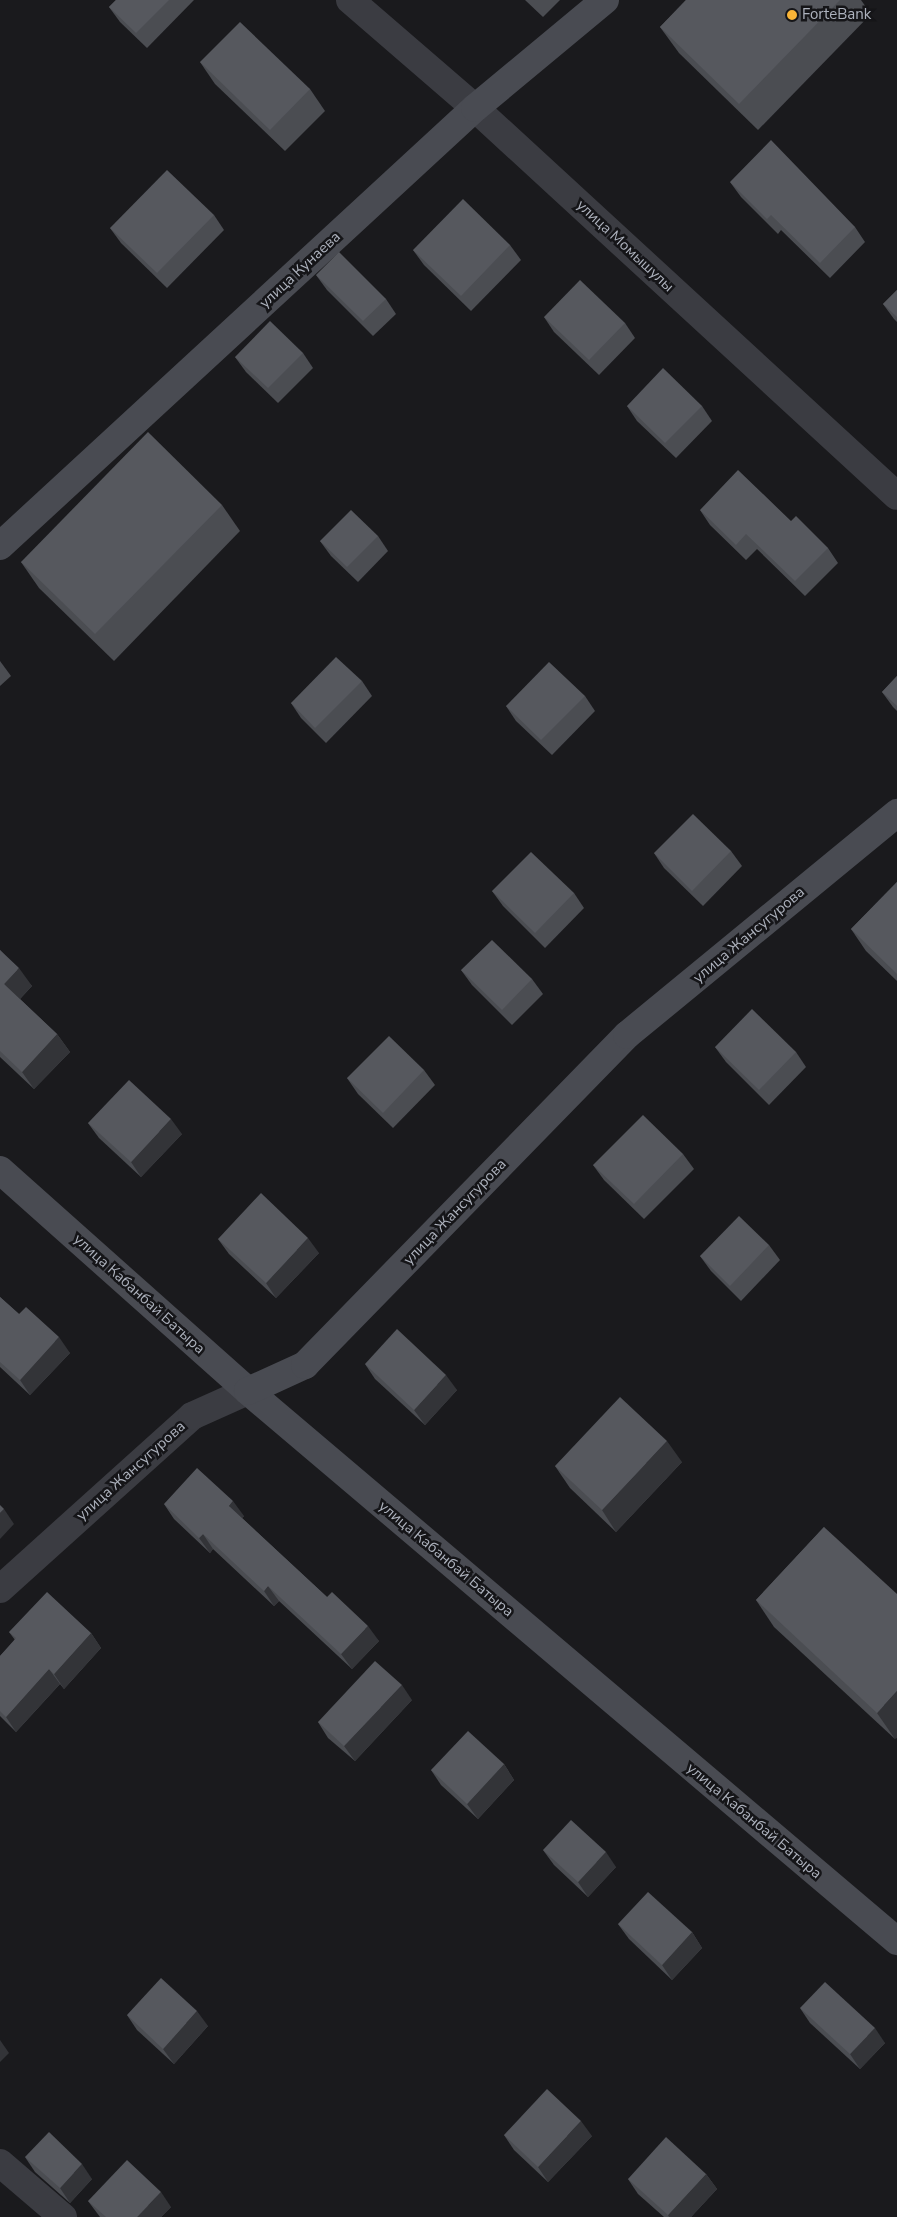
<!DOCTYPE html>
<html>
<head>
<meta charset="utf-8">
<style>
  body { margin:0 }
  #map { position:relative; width:897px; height:2217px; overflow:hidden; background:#1a1a1d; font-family:"Nunito Sans",sans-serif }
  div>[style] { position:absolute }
  .street>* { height:28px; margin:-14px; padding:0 14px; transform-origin:14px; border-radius:14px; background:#3b3c42 }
  .secondary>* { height:28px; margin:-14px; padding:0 14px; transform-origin:14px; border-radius:14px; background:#494b52 }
  .wall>* { inset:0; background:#4b4d52 }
  .shaded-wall>* { inset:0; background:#333438 }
  .building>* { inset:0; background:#56585e }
  .dots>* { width:14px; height:14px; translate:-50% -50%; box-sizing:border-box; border:2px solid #151518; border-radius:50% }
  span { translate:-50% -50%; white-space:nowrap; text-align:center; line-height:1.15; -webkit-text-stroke:5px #151518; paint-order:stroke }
  .poi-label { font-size:15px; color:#adb2bd }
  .left { translate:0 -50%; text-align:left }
  .street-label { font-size:15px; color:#adb2bd }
</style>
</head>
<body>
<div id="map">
  <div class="street">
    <div style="left:350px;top:0;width:165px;rotate:40.8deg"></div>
    <div style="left:475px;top:108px;width:573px;rotate:42.6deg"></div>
    <div style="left:0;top:1589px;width:258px;rotate:-42deg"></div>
    <div style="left:192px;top:1416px;width:61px;rotate:-24.1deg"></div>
    <div style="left:0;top:2163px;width:83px;rotate:40.6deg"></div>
  </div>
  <div class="secondary">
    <div style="left:0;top:546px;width:646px;rotate:-42.68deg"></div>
    <div style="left:475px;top:108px;width:169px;rotate:-39.7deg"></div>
    <div style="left:0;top:1170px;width:332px;rotate:41.7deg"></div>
    <div style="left:248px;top:1391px;width:851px;rotate:40.28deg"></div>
    <div style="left:248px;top:1391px;width:63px;rotate:-24.5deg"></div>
    <div style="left:305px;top:1365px;width:461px;rotate:-45.7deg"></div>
    <div style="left:627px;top:1035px;width:350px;rotate:-39.4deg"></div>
  </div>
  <div class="wall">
    <div style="clip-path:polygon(116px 0,194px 0,147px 48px,120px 22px,109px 7px)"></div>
    <div style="clip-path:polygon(525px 0,560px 0,543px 17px)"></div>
    <div style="clip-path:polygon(686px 0,861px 0,871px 14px,758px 130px,679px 53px,660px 27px)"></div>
    <div style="clip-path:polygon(200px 62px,310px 89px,325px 111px,285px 151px,215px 84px)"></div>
    <div style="clip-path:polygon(730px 182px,855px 227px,865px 242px,830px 278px,781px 230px,778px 234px,741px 197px)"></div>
    <div style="clip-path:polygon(214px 215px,224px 230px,167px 288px,121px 243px,110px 228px)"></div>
    <div style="clip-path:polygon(510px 245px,521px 260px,471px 311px,424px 265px,413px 250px)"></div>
    <div style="clip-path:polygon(316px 275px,386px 299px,396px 314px,373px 336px,327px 290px)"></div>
    <div style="clip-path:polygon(897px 290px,897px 322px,894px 319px,883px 304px)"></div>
    <div style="clip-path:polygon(544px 317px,625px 323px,635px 338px,599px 375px,554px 332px)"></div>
    <div style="clip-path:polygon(303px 353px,313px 368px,278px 403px,246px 372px,235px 357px)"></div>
    <div style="clip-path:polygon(627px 406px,702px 406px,712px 421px,676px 458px,637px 421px)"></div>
    <div style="clip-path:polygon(222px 505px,240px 531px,114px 661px,39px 588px,21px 562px)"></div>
    <div style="clip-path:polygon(700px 510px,828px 548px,838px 563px,805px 596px,757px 549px,746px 560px,710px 525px)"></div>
    <div style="clip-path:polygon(378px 536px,388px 551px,358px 582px,331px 556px,320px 541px)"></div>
    <div style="clip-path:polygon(0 661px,11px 676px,0 686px)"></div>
    <div style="clip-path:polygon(897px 676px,897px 711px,893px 707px,882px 692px)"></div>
    <div style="clip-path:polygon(362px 681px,372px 696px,326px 743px,301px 718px,291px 703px)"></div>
    <div style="clip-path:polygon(585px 696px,595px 711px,552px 755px,516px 721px,506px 706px)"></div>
    <div style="clip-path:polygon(731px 851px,742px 866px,703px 906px,664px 868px,654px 853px)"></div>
    <div style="clip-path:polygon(897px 882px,897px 981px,866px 951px,851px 929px)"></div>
    <div style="clip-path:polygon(492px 891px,574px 893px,584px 908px,545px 948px,503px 906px)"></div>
    <div style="clip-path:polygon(0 950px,32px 986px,20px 999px,57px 1034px,70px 1052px,34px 1089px,0 1057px)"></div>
    <div style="clip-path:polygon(461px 970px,532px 979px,543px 994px,512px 1025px,472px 985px)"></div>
    <div style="clip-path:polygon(715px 1047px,796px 1052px,806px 1067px,769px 1105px,726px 1062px)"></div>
    <div style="clip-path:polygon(424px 1070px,435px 1085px,393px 1128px,358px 1094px,347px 1078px)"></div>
    <div style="clip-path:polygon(88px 1123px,182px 1134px,141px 1177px,99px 1138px)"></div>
    <div style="clip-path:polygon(683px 1154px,694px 1169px,644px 1219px,604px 1180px,593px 1165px)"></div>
    <div style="clip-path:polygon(218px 1239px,319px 1253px,276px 1298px,229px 1254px)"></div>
    <div style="clip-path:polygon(769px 1245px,780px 1260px,741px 1301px,711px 1271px,700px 1256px)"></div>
    <div style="clip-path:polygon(0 1297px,19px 1314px,70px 1353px,30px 1395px,0 1367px)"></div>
    <div style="clip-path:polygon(365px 1364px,457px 1390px,425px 1425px,375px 1379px)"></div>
    <div style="clip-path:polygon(682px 1462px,616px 1532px,570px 1488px,555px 1466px)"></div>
    <div style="clip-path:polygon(164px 1504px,244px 1516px,242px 1518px,327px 1597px,379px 1641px,352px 1669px,279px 1601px,274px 1606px,213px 1549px,210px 1553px,174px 1519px)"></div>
    <div style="clip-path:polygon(824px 1527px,895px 1739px,774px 1627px,756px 1600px)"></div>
    <div style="clip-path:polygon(9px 1632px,91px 1633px,101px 1648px,64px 1689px,60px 1684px,16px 1732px,0 1716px,0 1656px,15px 1640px)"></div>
    <div style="clip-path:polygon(412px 1700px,355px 1761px,328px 1738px,318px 1722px)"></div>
    <div style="clip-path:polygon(504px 1764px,514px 1780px,478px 1819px,441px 1785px,431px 1770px)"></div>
    <div style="clip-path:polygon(543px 1850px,616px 1867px,588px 1897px,554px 1865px)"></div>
    <div style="clip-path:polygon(618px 1924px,692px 1932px,702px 1948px,672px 1980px,629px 1939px)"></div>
    <div style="clip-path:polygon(800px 2008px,885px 2043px,860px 2069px,810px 2023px)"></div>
    <div style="clip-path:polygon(127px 2015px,208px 2026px,174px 2064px,137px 2030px)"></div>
    <div style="clip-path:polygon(504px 2135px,592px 2136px,548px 2182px,514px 2150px)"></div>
    <div style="clip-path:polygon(25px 2157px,92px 2179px,70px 2203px,35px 2172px)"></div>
    <div style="clip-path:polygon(706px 2174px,717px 2189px,691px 2217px,664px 2217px,638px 2194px,628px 2179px)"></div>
    <div style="clip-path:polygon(88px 2201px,171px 2207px,161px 2217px,100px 2217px)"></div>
  </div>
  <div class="shaded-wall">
    <div style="clip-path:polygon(19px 968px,32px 986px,17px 1002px,4px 984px)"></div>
    <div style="clip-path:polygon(57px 1034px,70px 1052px,34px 1089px,22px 1072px)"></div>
    <div style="clip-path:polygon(171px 1119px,182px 1134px,141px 1177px,131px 1162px)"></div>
    <div style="clip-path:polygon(308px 1238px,319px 1253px,276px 1298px,266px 1283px)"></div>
    <div style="clip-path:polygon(59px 1337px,70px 1353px,30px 1395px,20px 1380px)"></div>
    <div style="clip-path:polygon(446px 1375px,457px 1390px,425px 1425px,414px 1410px)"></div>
    <div style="clip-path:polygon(667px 1441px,682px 1462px,616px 1532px,602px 1510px)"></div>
    <div style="clip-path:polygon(233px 1501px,244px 1516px,239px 1521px,229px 1506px)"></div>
    <div style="clip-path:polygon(4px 1509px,14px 1524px,0 1539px,0 1513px)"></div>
    <div style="clip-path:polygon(203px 1534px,213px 1549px,210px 1553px,199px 1538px)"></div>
    <div style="clip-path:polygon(268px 1586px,279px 1601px,274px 1606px,264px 1591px)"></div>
    <div style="clip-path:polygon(368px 1626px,379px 1641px,352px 1669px,341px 1654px)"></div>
    <div style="clip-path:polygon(91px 1633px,101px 1648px,64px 1689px,54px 1674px)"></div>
    <div style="clip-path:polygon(49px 1669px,60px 1684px,16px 1732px,6px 1717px)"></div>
    <div style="clip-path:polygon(402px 1685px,412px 1700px,355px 1761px,344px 1746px)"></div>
    <div style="clip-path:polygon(897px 1691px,897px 1738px,895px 1739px,877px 1713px)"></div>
    <div style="clip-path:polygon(504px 1764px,514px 1780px,478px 1819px,467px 1804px)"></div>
    <div style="clip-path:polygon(606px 1852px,616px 1867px,588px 1897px,578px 1882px)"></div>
    <div style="clip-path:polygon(692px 1932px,702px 1948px,672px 1980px,662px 1965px)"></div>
    <div style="clip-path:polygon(197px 2011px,208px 2026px,174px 2064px,163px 2049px)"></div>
    <div style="clip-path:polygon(875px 2028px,885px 2043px,860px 2069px,850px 2054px)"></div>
    <div style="clip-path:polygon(0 2040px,9px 2053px,0 2062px)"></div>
    <div style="clip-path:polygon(581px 2121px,592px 2136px,548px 2182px,538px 2167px)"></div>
    <div style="clip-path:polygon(82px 2164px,92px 2179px,70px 2203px,60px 2188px)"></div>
    <div style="clip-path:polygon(706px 2174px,717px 2189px,691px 2217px,669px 2217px,668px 2215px)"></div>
    <div style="clip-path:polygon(161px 2192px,171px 2207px,161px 2217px,137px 2217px)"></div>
  </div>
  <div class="building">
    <div style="clip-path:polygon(116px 0,169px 0,136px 33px,109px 7px)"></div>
    <div style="clip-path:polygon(686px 0,840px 0,739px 104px,660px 27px)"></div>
    <div style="clip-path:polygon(240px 22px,310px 89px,270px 130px,200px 62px)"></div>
    <div style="clip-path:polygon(771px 140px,855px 227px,820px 263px,771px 215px,767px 219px,730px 182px)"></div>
    <div style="clip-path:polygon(167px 170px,214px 215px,157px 273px,110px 228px)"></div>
    <div style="clip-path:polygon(463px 199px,510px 245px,461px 296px,413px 250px)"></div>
    <div style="clip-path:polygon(339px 252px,386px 299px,363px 321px,316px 275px)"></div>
    <div style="clip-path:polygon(580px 280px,625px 323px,589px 360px,544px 317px)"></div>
    <div style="clip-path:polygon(897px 290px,897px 317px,883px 304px)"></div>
    <div style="clip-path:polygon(270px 321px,303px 353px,268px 388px,235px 357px)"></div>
    <div style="clip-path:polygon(663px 368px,702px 406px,665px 443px,627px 406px)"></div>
    <div style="clip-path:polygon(148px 432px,222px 505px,95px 634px,21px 562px)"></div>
    <div style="clip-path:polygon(738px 470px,791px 521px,796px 516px,828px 548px,795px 581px,746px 534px,736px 545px,700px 510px)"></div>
    <div style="clip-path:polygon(351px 510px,378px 536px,347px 567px,320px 541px)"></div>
    <div style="clip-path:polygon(336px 657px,362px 681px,315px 728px,291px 703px)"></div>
    <div style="clip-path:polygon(549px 662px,585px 696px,541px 740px,506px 706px)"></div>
    <div style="clip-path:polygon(897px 676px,897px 706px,882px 692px)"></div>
    <div style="clip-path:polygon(693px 814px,731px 851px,692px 891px,654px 853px)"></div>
    <div style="clip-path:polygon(531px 852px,574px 893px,535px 933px,492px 891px)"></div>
    <div style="clip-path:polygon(897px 882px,897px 974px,851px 929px)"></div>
    <div style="clip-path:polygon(492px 940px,532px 979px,502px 1010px,461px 970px)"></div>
    <div style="clip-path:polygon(0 950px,19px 968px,4px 984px,57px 1034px,22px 1072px,0 1051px)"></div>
    <div style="clip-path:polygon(752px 1009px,796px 1052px,759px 1090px,715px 1047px)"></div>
    <div style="clip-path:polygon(389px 1036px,424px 1070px,383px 1113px,347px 1078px)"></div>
    <div style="clip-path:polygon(129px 1080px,171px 1119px,131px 1162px,88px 1123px)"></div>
    <div style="clip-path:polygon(643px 1115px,683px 1154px,634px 1204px,593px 1165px)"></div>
    <div style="clip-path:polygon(261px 1193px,308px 1238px,266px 1283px,218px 1239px)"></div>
    <div style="clip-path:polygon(739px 1216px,769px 1245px,730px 1286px,700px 1256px)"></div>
    <div style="clip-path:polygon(0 1297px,19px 1314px,26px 1307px,59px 1337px,20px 1380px,0 1362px)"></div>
    <div style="clip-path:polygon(397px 1329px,446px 1375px,414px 1410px,365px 1364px)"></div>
    <div style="clip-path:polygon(620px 1397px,667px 1441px,602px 1510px,555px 1466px)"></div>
    <div style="clip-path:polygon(197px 1468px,233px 1501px,229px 1506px,327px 1597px,332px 1592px,368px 1626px,341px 1654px,268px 1586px,264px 1591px,203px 1534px,199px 1538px,164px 1504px)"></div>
    <div style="clip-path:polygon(0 1505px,4px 1509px,0 1513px)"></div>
    <div style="clip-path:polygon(824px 1527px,897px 1594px,897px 1691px,877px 1713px,756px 1600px)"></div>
    <div style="clip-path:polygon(47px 1592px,91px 1633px,54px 1674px,49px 1669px,6px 1717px,0 1711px,0 1656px,16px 1638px,9px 1632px)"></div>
    <div style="clip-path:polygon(375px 1661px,402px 1685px,344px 1746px,318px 1722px)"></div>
    <div style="clip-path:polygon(468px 1731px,504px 1764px,467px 1804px,431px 1770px)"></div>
    <div style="clip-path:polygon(571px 1820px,606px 1852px,578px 1882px,543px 1850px)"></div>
    <div style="clip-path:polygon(648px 1892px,692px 1932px,662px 1965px,618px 1924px)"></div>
    <div style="clip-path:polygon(161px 1978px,197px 2011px,163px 2049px,127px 2015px)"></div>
    <div style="clip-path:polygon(825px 1982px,875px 2028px,850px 2054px,800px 2008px)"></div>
    <div style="clip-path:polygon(547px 2089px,581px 2121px,538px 2167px,504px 2135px)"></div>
    <div style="clip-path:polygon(49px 2132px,82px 2164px,60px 2188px,25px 2157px)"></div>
    <div style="clip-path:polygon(666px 2137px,706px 2174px,668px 2215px,628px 2179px)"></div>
    <div style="clip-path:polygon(127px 2160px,161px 2192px,137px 2217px,106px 2217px,88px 2201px)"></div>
  </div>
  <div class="dots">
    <div style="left:792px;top:15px;background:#f9b437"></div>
  </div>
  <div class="poi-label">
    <span class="left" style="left:802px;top:15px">ForteBank</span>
  </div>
  <div class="street-label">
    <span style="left:625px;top:246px;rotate:43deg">улица Момышулы</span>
    <span style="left:300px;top:270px;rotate:-43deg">улица Кунаева</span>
    <span style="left:749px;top:935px;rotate:-40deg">улица Жансугурова</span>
    <span style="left:455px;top:1212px;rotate:-46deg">улица Жансугурова</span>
    <span style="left:139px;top:1294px;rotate:42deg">улица Кабанбай Батыра</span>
    <span style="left:131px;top:1471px;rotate:-42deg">улица Жансугурова</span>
    <span style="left:446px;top:1559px;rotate:40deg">улица Кабанбай Батыра</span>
    <span style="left:754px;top:1821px;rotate:40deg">улица Кабанбай Батыра</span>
  </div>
</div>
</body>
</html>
